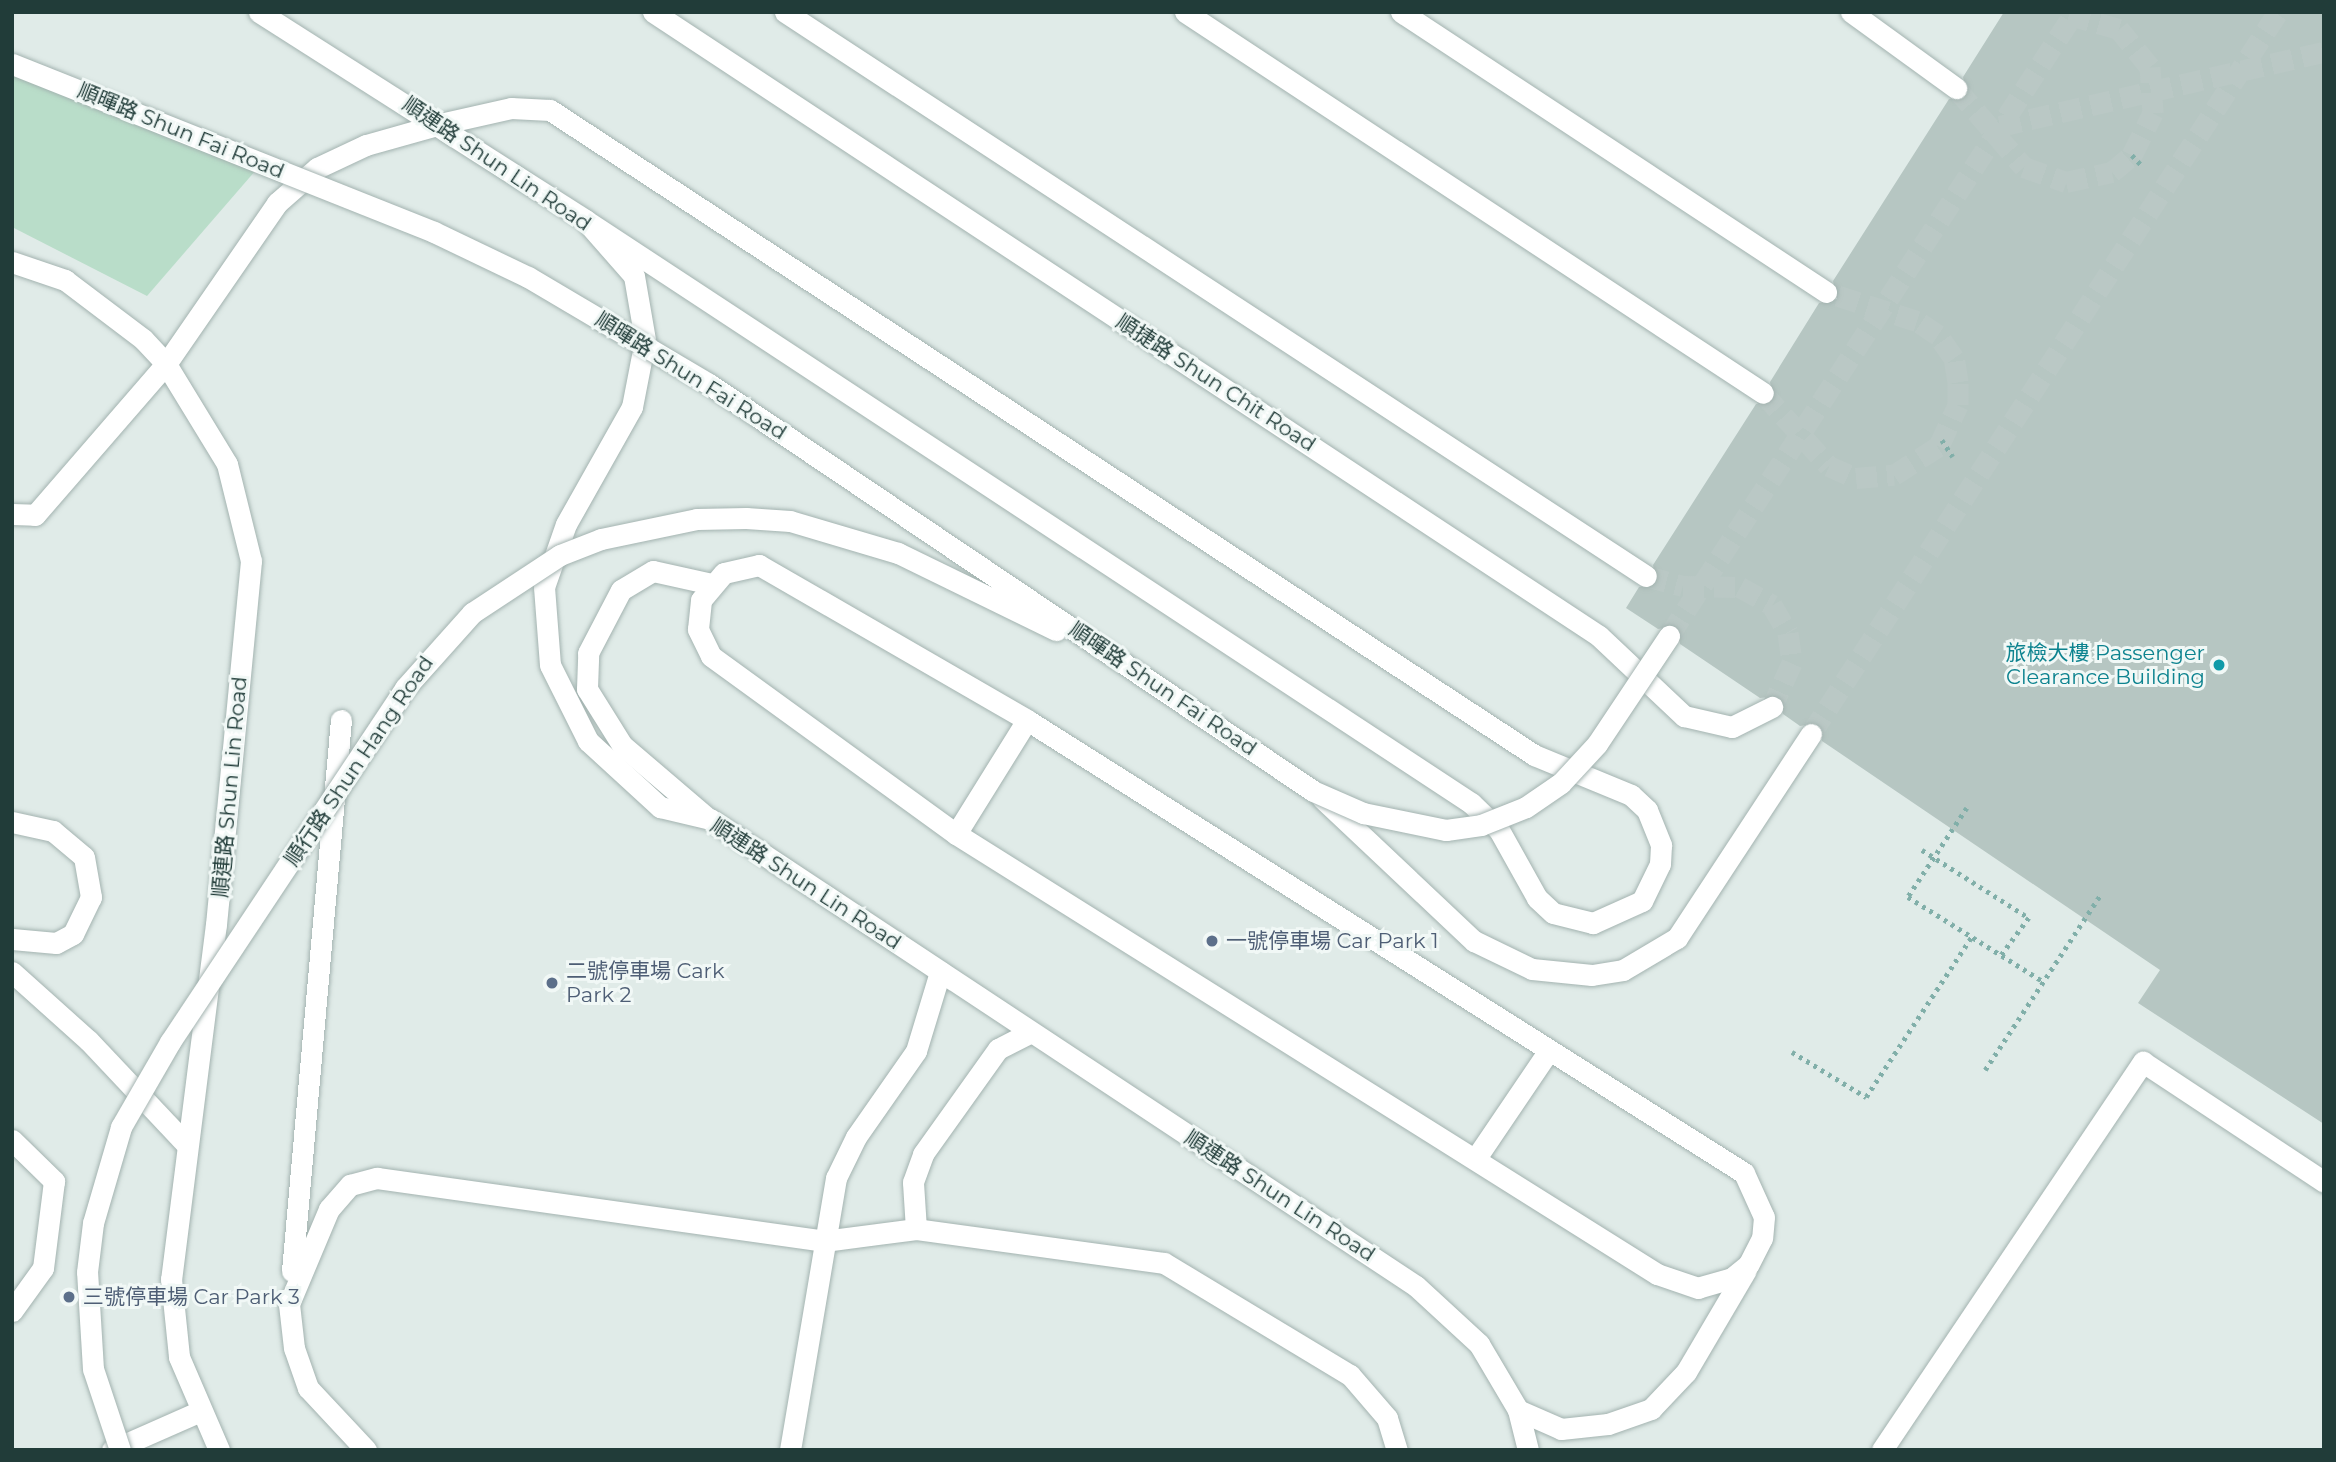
<!DOCTYPE html>
<html>
<head>
<meta charset="utf-8">
<style>
  body { margin:0 }
  #map { position:relative; width:2336px; height:1462px; overflow:hidden; background:#e0ebe8; font-family:Montserrat,"Noto Sans TC",sans-serif }
  div>[style] { position:absolute }
  .green>* { inset:0; background:#b9ddc9 }
  .building>* { inset:0; background:#b6c6c2 }
  .minor-tunnel>* { height:21px; margin-top:-10.5px; transform-origin:0; background:repeating-linear-gradient(90deg,#bac8c5 0 21px,transparent 0 31px) }
  .path>* { height:4.5px; margin-top:-2.25px; transform-origin:0; background:repeating-linear-gradient(90deg,#81afa9 0 3.5px,transparent 0 8.5px) }
  .roads { filter:drop-shadow(0 0 2px #a3b3b0) drop-shadow(0 0 2px #a3b3b0) }
  .minor>* { height:21px; margin:-10.5px; padding:0 10.5px; transform-origin:10.5px; border-radius:10.5px; background:#fff }
  .path-bridge>* { height:4.5px; margin-top:-2.25px; transform-origin:0; background:repeating-linear-gradient(90deg,#81afa9 0 3.5px,transparent 0 8.5px) }
  .bridges { filter:drop-shadow(0 0 2px #a3b3b0) drop-shadow(0 0 2px #a3b3b0) }
  .minor-bridge>* { height:21px; margin:-10.5px; padding:0 10.5px; transform-origin:10.5px; border-radius:10.5px; background:#fff }
  .dots>* { width:19px; height:19px; translate:-50% -50%; box-sizing:border-box; border:4px solid #f1f8f6; border-radius:50% }
  span { translate:-50% -50%; white-space:nowrap; text-align:center; line-height:1.15; -webkit-text-stroke:6px #f1f8f6; paint-order:stroke }
  .street-label { font-size:21px; color:#213c39 }
  .culture-label { font-size:21px; color:#0d838f }
  .right { translate:-100% -50%; text-align:right }
  .service-label { font-size:21px; color:#4e5e75 }
  .left { translate:0 -50%; text-align:left }
  .frame { position:absolute; inset:0; border:14px solid #213c39; pointer-events:none }
</style>
</head>
<body>
<div id="map">
  <div class="green">
    <div style="clip-path:polygon(12px 61px,262px 163px,147px 296px,12px 227px)"></div>
  </div>
  <div class="building">
    <div style="clip-path:polygon(2004px 12px,2324px 12px,2324px 1124px,2138px 1003px,2160px 970px,1822px 741px,1819px 723px,1800px 726px,1783px 714px,1780px 696px,1760px 698px,1680px 644px,1677px 626px,1658px 629px,1626px 608px,1639px 587px,1657px 583px,1653px 565px,1756px 404px,1774px 400px,1770px 382px,1819px 303px,1837px 299px,1833px 281px,1949px 99px,1967px 95px,1963px 77px)"></div>
  </div>
  <div class="minor-tunnel">
    <div style="left:1956px;top:88px;width:104px;rotate:49.3deg"></div>
    <div style="left:2024px;top:167px;width:45px;rotate:19.7deg"></div>
    <div style="left:2066px;top:182px;width:47px;rotate:-12.3deg"></div>
    <div style="left:2112px;top:172px;width:26px;rotate:-40deg"></div>
    <div style="left:2132px;top:155px;width:47px;rotate:-63.4deg"></div>
    <div style="left:2153px;top:113px;width:46px;rotate:-93.7deg"></div>
    <div style="left:2150px;top:67px;width:49px;rotate:-129.2deg"></div>
    <div style="left:2119px;top:29px;width:58px;rotate:-164.1deg"></div>
    <div style="left:2000px;top:126px;width:332px;rotate:-12.9deg"></div>
    <div style="left:1763px;top:393px;width:98px;rotate:47.9deg"></div>
    <div style="left:1829px;top:466px;width:30px;rotate:24deg"></div>
    <div style="left:1856px;top:478px;width:38px;rotate:-5deg"></div>
    <div style="left:1894px;top:475px;width:54px;rotate:-32.8deg"></div>
    <div style="left:1939px;top:446px;width:45px;rotate:-65.1deg"></div>
    <div style="left:1958px;top:405px;width:23px;rotate:-90deg"></div>
    <div style="left:1958px;top:382px;width:24px;rotate:-99deg"></div>
    <div style="left:1954px;top:358px;width:28px;rotate:-125deg"></div>
    <div style="left:1938px;top:335px;width:25px;rotate:-146deg"></div>
    <div style="left:1917px;top:321px;width:96px;rotate:-162.3deg"></div>
    <div style="left:1646px;top:576px;width:38px;rotate:15deg"></div>
    <div style="left:1683px;top:586px;width:57px;rotate:1deg"></div>
    <div style="left:1740px;top:587px;width:37px;rotate:29deg"></div>
    <div style="left:1772px;top:605px;width:32px;rotate:60deg"></div>
    <div style="left:1788px;top:633px;width:30px;rotate:82deg"></div>
    <div style="left:1792px;top:663px;width:48px;rotate:114.4deg"></div>
    <div style="left:1669px;top:636px;width:744px;rotate:-56.95deg"></div>
    <div style="left:1811px;top:734px;width:860px;rotate:-57.1deg"></div>
  </div>
  <div class="path">
    <div style="left:2132px;top:155px;width:16px;rotate:47deg"></div>
    <div style="left:1942px;top:440px;width:20px;rotate:57deg"></div>
    <div style="left:1922px;top:850px;width:127px;rotate:32.4deg"></div>
    <div style="left:2029px;top:918px;width:49px;rotate:126.6deg"></div>
    <div style="left:1792px;top:1052px;width:87px;rotate:31.3deg"></div>
    <div style="left:1866px;top:1097px;width:191px;rotate:-56.6deg"></div>
    <div style="left:1985px;top:1070px;width:211px;rotate:-56.6deg"></div>
  </div>
  <div class="roads">
    <div class="minor">
      <div style="left:259px;top:12px;width:387px;rotate:32.5deg"></div>
      <div style="left:585px;top:220px;width:74px;rotate:48.8deg"></div>
      <div style="left:634px;top:276px;width:65px;rotate:80.2deg"></div>
      <div style="left:645px;top:340px;width:68px;rotate:101deg"></div>
      <div style="left:632px;top:407px;width:134px;rotate:119.4deg"></div>
      <div style="left:566px;top:524px;width:67px;rotate:109.2deg"></div>
      <div style="left:544px;top:587px;width:78px;rotate:85.6deg"></div>
      <div style="left:550px;top:665px;width:85px;rotate:63.4deg"></div>
      <div style="left:588px;top:741px;width:98px;rotate:42.5deg"></div>
      <div style="left:660px;top:807px;width:51px;rotate:13.5deg"></div>
      <div style="left:710px;top:819px;width:846px;rotate:33.48deg"></div>
      <div style="left:1416px;top:1286px;width:86px;rotate:42.6deg"></div>
      <div style="left:1479px;top:1344px;width:77px;rotate:59.4deg"></div>
      <div style="left:1518px;top:1410px;width:41px;rotate:76deg"></div>
      <div style="left:653px;top:12px;width:1133px;rotate:33.41deg"></div>
      <div style="left:1599px;top:636px;width:117px;rotate:43.3deg"></div>
      <div style="left:1684px;top:716px;width:49px;rotate:12.9deg"></div>
      <div style="left:1732px;top:727px;width:45px;rotate:-26.6deg"></div>
      <div style="left:785px;top:12px;width:1029px;rotate:33.23deg"></div>
      <div style="left:1185px;top:12px;width:692px;rotate:33.39deg"></div>
      <div style="left:1401px;top:12px;width:509px;rotate:33.38deg"></div>
      <div style="left:1851px;top:12px;width:130px;rotate:35.9deg"></div>
      <div style="left:12px;top:262px;width:56px;rotate:18.8deg"></div>
      <div style="left:65px;top:280px;width:98px;rotate:37.1deg"></div>
      <div style="left:143px;top:339px;width:34px;rotate:47deg"></div>
      <div style="left:166px;top:364px;width:117px;rotate:58.6deg"></div>
      <div style="left:227px;top:464px;width:100px;rotate:76.1deg"></div>
      <div style="left:251px;top:561px;width:365px;rotate:95.5deg"></div>
      <div style="left:216px;top:924px;width:358px;rotate:97.2deg"></div>
      <div style="left:171px;top:1279px;width:78px;rotate:84.1deg"></div>
      <div style="left:179px;top:1357px;width:101px;rotate:66.7deg"></div>
      <div style="left:12px;top:514px;width:23px;rotate:2deg"></div>
      <div style="left:35px;top:515px;width:200px;rotate:-49.1deg"></div>
      <div style="left:166px;top:364px;width:196px;rotate:-55.4deg"></div>
      <div style="left:277px;top:203px;width:53px;rotate:-41.2deg"></div>
      <div style="left:317px;top:168px;width:54px;rotate:-25.1deg"></div>
      <div style="left:366px;top:145px;width:77px;rotate:-15.8deg"></div>
      <div style="left:440px;top:124px;width:73px;rotate:-12.7deg"></div>
      <div style="left:511px;top:108px;width:39px;rotate:3deg"></div>
      <div style="left:550px;top:110px;width:1177px;rotate:33.24deg"></div>
      <div style="left:1534px;top:755px;width:105px;rotate:22.4deg"></div>
      <div style="left:1631px;top:795px;width:22px;rotate:43deg"></div>
      <div style="left:1647px;top:810px;width:38px;rotate:68deg"></div>
      <div style="left:1661px;top:845px;width:19px;rotate:93deg"></div>
      <div style="left:1660px;top:864px;width:41px;rotate:115.9deg"></div>
      <div style="left:1642px;top:901px;width:54px;rotate:155.8deg"></div>
      <div style="left:1593px;top:923px;width:41px;rotate:-166deg"></div>
      <div style="left:1553px;top:913px;width:22px;rotate:-137deg"></div>
      <div style="left:1537px;top:898px;width:78px;rotate:-119.2deg"></div>
      <div style="left:1499px;top:830px;width:39px;rotate:-136deg"></div>
      <div style="left:1471px;top:803px;width:1061px;rotate:-146.65deg"></div>
      <div style="left:759px;top:565px;width:310px;rotate:30deg"></div>
      <div style="left:1027px;top:720px;width:848px;rotate:32.28deg"></div>
      <div style="left:1744px;top:1173px;width:48px;rotate:65.6deg"></div>
      <div style="left:1764px;top:1217px;width:21px;rotate:95deg"></div>
      <div style="left:1762px;top:1238px;width:30px;rotate:117deg"></div>
      <div style="left:1748px;top:1265px;width:21px;rotate:141deg"></div>
      <div style="left:1732px;top:1278px;width:35px;rotate:164deg"></div>
      <div style="left:1698px;top:1288px;width:43px;rotate:-161.1deg"></div>
      <div style="left:1657px;top:1274px;width:828px;rotate:-147.88deg"></div>
      <div style="left:956px;top:834px;width:303px;rotate:-144deg"></div>
      <div style="left:711px;top:656px;width:30px;rotate:-116deg"></div>
      <div style="left:698px;top:629px;width:29px;rotate:-84deg"></div>
      <div style="left:701px;top:600px;width:35px;rotate:-50deg"></div>
      <div style="left:724px;top:573px;width:36px;rotate:-13deg"></div>
      <div style="left:1322px;top:798px;width:209px;rotate:43.3deg"></div>
      <div style="left:1474px;top:941px;width:64px;rotate:25.8deg"></div>
      <div style="left:1532px;top:969px;width:60px;rotate:5.7deg"></div>
      <div style="left:1592px;top:975px;width:31px;rotate:-9deg"></div>
      <div style="left:1623px;top:970px;width:63px;rotate:-30.7deg"></div>
      <div style="left:1677px;top:938px;width:244px;rotate:-56.7deg"></div>
      <div style="left:705px;top:816px;width:109px;rotate:-139.5deg"></div>
      <div style="left:622px;top:745px;width:66px;rotate:-122deg"></div>
      <div style="left:587px;top:689px;width:36px;rotate:-88deg"></div>
      <div style="left:588px;top:653px;width:71px;rotate:-62.4deg"></div>
      <div style="left:621px;top:590px;width:37px;rotate:-31deg"></div>
      <div style="left:653px;top:571px;width:59px;rotate:12.6deg"></div>
      <div style="left:12px;top:822px;width:42px;rotate:12.4deg"></div>
      <div style="left:53px;top:831px;width:40px;rotate:40deg"></div>
      <div style="left:84px;top:857px;width:41px;rotate:80.1deg"></div>
      <div style="left:91px;top:897px;width:41px;rotate:115.9deg"></div>
      <div style="left:73px;top:934px;width:19px;rotate:152deg"></div>
      <div style="left:56px;top:943px;width:44px;rotate:-174.8deg"></div>
      <div style="left:956px;top:834px;width:134px;rotate:-58.1deg"></div>
      <div style="left:12px;top:972px;width:103px;rotate:41.9deg"></div>
      <div style="left:89px;top:1041px;width:140px;rotate:46.7deg"></div>
      <div style="left:12px;top:1140px;width:59px;rotate:44.3deg"></div>
      <div style="left:54px;top:1181px;width:88px;rotate:97.2deg"></div>
      <div style="left:43px;top:1268px;width:53px;rotate:125.8deg"></div>
      <div style="left:1476px;top:1158px;width:130px;rotate:-55.9deg"></div>
      <div style="left:916px;top:1229px;width:47px;rotate:-93.7deg"></div>
      <div style="left:913px;top:1182px;width:30px;rotate:-70deg"></div>
      <div style="left:923px;top:1154px;width:129px;rotate:-54.5deg"></div>
      <div style="left:998px;top:1049px;width:37px;rotate:-27deg"></div>
      <div style="left:292px;top:1271px;width:553px;rotate:-84.92deg"></div>
      <div style="left:1518px;top:1410px;width:47px;rotate:23.8deg"></div>
      <div style="left:1561px;top:1429px;width:47px;rotate:-6.1deg"></div>
      <div style="left:1608px;top:1424px;width:46px;rotate:-19.2deg"></div>
      <div style="left:1651px;top:1409px;width:51px;rotate:-46.6deg"></div>
      <div style="left:1686px;top:1372px;width:118px;rotate:-59.5deg"></div>
      <div style="left:112px;top:1450px;width:94px;rotate:-23.8deg"></div>
      <div style="left:366px;top:1450px;width:85px;rotate:-133.1deg"></div>
      <div style="left:308px;top:1388px;width:42px;rotate:-109.3deg"></div>
      <div style="left:294px;top:1348px;width:44px;rotate:-96.5deg"></div>
      <div style="left:289px;top:1304px;width:103px;rotate:-67.2deg"></div>
      <div style="left:329px;top:1209px;width:32px;rotate:-49deg"></div>
      <div style="left:350px;top:1185px;width:28px;rotate:-15deg"></div>
      <div style="left:377px;top:1178px;width:451px;rotate:8deg"></div>
      <div style="left:824px;top:1241px;width:93px;rotate:-7.4deg"></div>
      <div style="left:916px;top:1229px;width:250px;rotate:7.8deg"></div>
      <div style="left:1164px;top:1263px;width:217px;rotate:31.1deg"></div>
      <div style="left:1350px;top:1375px;width:57px;rotate:49.3deg"></div>
      <div style="left:1387px;top:1418px;width:34px;rotate:73deg"></div>
      <div style="left:790px;top:1450px;width:276px;rotate:-80.4deg"></div>
      <div style="left:836px;top:1178px;width:46px;rotate:-64deg"></div>
      <div style="left:856px;top:1137px;width:105px;rotate:-55.1deg"></div>
      <div style="left:916px;top:1051px;width:83px;rotate:-73.1deg"></div>
      <div style="left:1882px;top:1450px;width:468px;rotate:-56.1deg"></div>
      <div style="left:2143px;top:1062px;width:217px;rotate:33.5deg"></div>
    </div>
  </div>
  <div class="path-bridge">
    <div style="left:1967px;top:808px;width:107px;rotate:123.5deg"></div>
    <div style="left:1908px;top:897px;width:160px;rotate:32deg"></div>
  </div>
  <div class="bridges">
    <div class="minor-bridge">
      <div style="left:12px;top:64px;width:454px;rotate:21.7deg"></div>
      <div style="left:434px;top:232px;width:104px;rotate:25.6deg"></div>
      <div style="left:528px;top:277px;width:210px;rotate:30.6deg"></div>
      <div style="left:709px;top:384px;width:728px;rotate:33.97deg"></div>
      <div style="left:1313px;top:791px;width:55px;rotate:23.7deg"></div>
      <div style="left:1363px;top:813px;width:85px;rotate:11.6deg"></div>
      <div style="left:1446px;top:830px;width:35px;rotate:-8deg"></div>
      <div style="left:1481px;top:825px;width:48px;rotate:-21.8deg"></div>
      <div style="left:1526px;top:807px;width:42px;rotate:-34.4deg"></div>
      <div style="left:1561px;top:783px;width:53px;rotate:-47.3deg"></div>
      <div style="left:1597px;top:744px;width:130px;rotate:-56.3deg"></div>
      <div style="left:120px;top:1450px;width:85px;rotate:-108.4deg"></div>
      <div style="left:93px;top:1369px;width:97px;rotate:-93.5deg"></div>
      <div style="left:87px;top:1272px;width:49px;rotate:-83deg"></div>
      <div style="left:93px;top:1223px;width:100px;rotate:-73.7deg"></div>
      <div style="left:121px;top:1127px;width:98px;rotate:-60deg"></div>
      <div style="left:170px;top:1042px;width:425px;rotate:-56.4deg"></div>
      <div style="left:405px;top:688px;width:101px;rotate:-48.2deg"></div>
      <div style="left:472px;top:613px;width:105px;rotate:-33.4deg"></div>
      <div style="left:560px;top:555px;width:44px;rotate:-21.3deg"></div>
      <div style="left:601px;top:539px;width:98px;rotate:-11.8deg"></div>
      <div style="left:697px;top:519px;width:49px;rotate:-1.2deg"></div>
      <div style="left:746px;top:518px;width:44px;rotate:3.9deg"></div>
      <div style="left:790px;top:521px;width:113px;rotate:16.5deg"></div>
      <div style="left:898px;top:553px;width:176px;rotate:26deg"></div>
    </div>
  </div>
  <div class="dots">
    <div style="left:2219px;top:665px;background:#0f9aa8"></div>
    <div style="left:1212px;top:941px;background:#5c6f8a"></div>
    <div style="left:552px;top:983px;background:#5c6f8a"></div>
    <div style="left:69px;top:1297px;background:#5c6f8a"></div>
  </div>
  <div class="street-label">
    <span style="left:181px;top:131px;rotate:22deg">順暉路 Shun Fai Road</span>
    <span style="left:497px;top:164px;rotate:34deg">順連路 Shun Lin Road</span>
    <span style="left:691px;top:376px;rotate:32deg">順暉路 Shun Fai Road</span>
    <span style="left:1216px;top:383px;rotate:33deg">順捷路 Shun Chit Road</span>
    <span style="left:1163px;top:689px;rotate:34deg">順暉路 Shun Fai Road</span>
    <span style="left:359px;top:761px;rotate:-56deg">順行路 Shun Hang Road</span>
    <span style="left:230px;top:787px;rotate:-85deg">順連路 Shun Lin Road</span>
    <span style="left:806px;top:884px;rotate:33deg">順連路 Shun Lin Road</span>
    <span style="left:1280px;top:1196px;rotate:33deg">順連路 Shun Lin Road</span>
  </div>
  <div class="culture-label">
    <span class="right" style="left:2205px;top:665px">旅檢大樓 Passenger<br>Clearance Building</span>
  </div>
  <div class="service-label">
    <span class="left" style="left:1226px;top:941px">一號停車場 Car Park 1</span>
    <span class="left" style="left:566px;top:983px">二號停車場 Cark<br>Park 2</span>
    <span class="left" style="left:83px;top:1297px">三號停車場 Car Park 3</span>
  </div>
  <div class="frame"></div>
</div>
</body>
</html>
